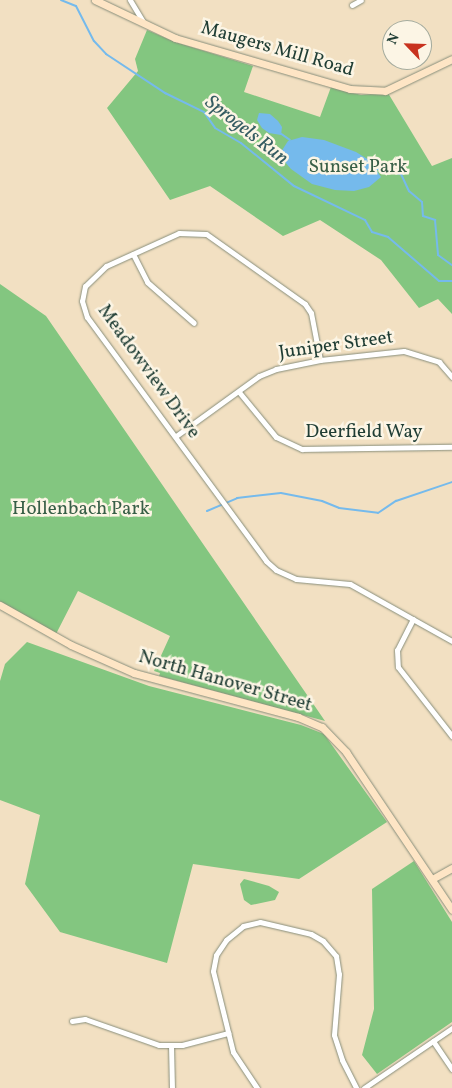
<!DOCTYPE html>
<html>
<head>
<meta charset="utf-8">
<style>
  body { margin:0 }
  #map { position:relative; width:452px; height:1088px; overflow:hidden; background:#f2e0c2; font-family:Vollkorn,serif }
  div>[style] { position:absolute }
  .green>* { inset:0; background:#83c680 }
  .water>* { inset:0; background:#75baec }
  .stream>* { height:2px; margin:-1px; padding:0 1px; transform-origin:1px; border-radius:1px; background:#75baec }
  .roads { filter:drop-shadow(0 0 1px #888e7b) drop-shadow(0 0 1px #888e7b) }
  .street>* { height:5px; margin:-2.5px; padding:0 2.5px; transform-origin:2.5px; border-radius:2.5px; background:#fff }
  .secondary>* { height:7px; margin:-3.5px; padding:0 3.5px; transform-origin:3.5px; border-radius:3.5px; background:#fee5c5 }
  span { translate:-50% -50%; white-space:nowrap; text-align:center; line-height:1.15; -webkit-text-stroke:5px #fcf5e5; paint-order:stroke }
  .street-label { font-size:19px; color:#1f3d34 }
  .park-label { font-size:19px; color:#385f47 }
  .water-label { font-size:20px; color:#345c62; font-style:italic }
  .north { position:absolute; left:382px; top:20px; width:50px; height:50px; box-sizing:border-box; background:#fcf5e5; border:1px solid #a4ab9e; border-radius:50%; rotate:294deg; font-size:14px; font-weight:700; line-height:20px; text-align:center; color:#1f3d34 }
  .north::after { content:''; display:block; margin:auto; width:18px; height:22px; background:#c8321e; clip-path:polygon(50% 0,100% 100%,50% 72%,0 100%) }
</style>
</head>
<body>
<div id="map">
  <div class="green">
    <div style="clip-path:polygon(147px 30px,175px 42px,253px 66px,244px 92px,320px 117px,331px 87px,361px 95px,388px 93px,432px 166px,452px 158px,452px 314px,438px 299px,419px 308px,381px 260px,320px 220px,283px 236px,210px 186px,170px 200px,107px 108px,138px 71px,135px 59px)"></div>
    <div style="clip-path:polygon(0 284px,46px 316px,325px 721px,159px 676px,160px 673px,154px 671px,170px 636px,78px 591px,56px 634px,0 602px)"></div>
    <div style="clip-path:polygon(27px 642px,149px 686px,301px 725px,324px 734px,387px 822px,299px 879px,193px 864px,167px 963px,60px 932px,25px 884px,40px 815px,0 800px,0 681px,5px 664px)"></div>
    <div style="clip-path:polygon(414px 861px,452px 922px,452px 1022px,377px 1074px,362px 1055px,374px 1009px,372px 889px)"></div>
    <div style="clip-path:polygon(244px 879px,269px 886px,279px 892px,275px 900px,251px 905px,244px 900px,240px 884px)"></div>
  </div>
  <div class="water">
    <div style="clip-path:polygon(259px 113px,270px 114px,278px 121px,282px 127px,281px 135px,269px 133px,262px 128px,257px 120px)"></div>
    <div style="clip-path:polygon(302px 137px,324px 140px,356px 152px,369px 160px,381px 177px,369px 187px,354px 191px,335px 190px,312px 184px,291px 169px,279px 155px,288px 141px)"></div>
  </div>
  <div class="stream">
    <div style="left:61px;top:0;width:16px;rotate:22deg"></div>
    <div style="left:76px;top:6px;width:39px;rotate:63deg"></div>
    <div style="left:94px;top:41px;width:18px;rotate:47deg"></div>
    <div style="left:106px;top:54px;width:71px;rotate:33.5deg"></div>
    <div style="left:165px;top:93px;width:43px;rotate:26deg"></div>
    <div style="left:204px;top:112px;width:19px;rotate:55deg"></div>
    <div style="left:215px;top:128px;width:30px;rotate:30deg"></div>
    <div style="left:241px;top:143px;width:68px;rotate:39.1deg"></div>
    <div style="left:294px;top:186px;width:79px;rotate:25.6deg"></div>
    <div style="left:365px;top:220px;width:14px;rotate:60deg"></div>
    <div style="left:372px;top:232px;width:17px;rotate:17deg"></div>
    <div style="left:388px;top:237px;width:67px;rotate:40.8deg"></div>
    <div style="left:439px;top:281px;width:13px"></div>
    <div style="left:280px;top:133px;width:12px;rotate:35deg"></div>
    <div style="left:377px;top:169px;width:25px;rotate:12deg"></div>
    <div style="left:401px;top:174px;width:19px;rotate:65deg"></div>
    <div style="left:409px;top:191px;width:17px;rotate:40deg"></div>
    <div style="left:422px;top:202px;width:14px;rotate:86deg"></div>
    <div style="left:423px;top:216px;width:13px;rotate:18deg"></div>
    <div style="left:435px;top:220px;width:35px;rotate:85deg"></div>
    <div style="left:438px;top:255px;width:17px;rotate:36deg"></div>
    <div style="left:207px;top:511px;width:33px;rotate:-23deg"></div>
    <div style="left:237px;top:498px;width:44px;rotate:-6.5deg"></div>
    <div style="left:281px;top:493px;width:42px;rotate:11deg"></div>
    <div style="left:322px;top:501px;width:18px;rotate:22deg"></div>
    <div style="left:339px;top:508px;width:39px;rotate:7deg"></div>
    <div style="left:378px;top:513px;width:22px;rotate:-34deg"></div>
    <div style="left:396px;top:501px;width:59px;rotate:-18.7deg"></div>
  </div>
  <div class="roads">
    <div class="street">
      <div style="left:130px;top:0;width:26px;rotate:59deg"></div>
      <div style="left:352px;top:5px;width:10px;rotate:-29deg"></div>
      <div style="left:133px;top:254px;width:31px;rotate:63deg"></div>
      <div style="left:147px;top:282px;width:62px;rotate:41.1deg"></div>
      <div style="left:320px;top:360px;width:48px;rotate:-100.8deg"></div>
      <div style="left:311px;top:313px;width:11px;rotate:-124deg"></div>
      <div style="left:305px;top:304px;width:121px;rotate:-144.7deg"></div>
      <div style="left:206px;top:234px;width:27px;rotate:-178deg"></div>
      <div style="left:179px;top:233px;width:80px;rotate:155.7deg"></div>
      <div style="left:106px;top:266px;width:29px;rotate:136deg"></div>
      <div style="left:85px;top:286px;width:15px;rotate:101deg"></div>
      <div style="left:82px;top:301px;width:17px;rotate:73deg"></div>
      <div style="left:87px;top:317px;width:303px;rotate:53.7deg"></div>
      <div style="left:266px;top:561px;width:13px;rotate:42deg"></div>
      <div style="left:276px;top:570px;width:22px;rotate:24deg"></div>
      <div style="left:296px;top:579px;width:54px;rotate:5.3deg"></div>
      <div style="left:350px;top:584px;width:117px;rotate:29.2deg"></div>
      <div style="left:239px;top:392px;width:58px;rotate:50.6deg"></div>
      <div style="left:276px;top:437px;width:29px;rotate:25deg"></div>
      <div style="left:302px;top:449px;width:150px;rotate:-0.8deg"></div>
      <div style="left:176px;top:436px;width:102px;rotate:-35.9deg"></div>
      <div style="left:259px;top:376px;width:18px;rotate:-22deg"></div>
      <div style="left:276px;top:369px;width:45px;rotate:-11.6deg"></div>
      <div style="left:320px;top:360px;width:84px;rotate:-6.1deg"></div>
      <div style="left:404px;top:351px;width:37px;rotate:17deg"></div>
      <div style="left:439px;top:362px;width:20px;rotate:49deg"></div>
      <div style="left:413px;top:619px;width:35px;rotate:117deg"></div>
      <div style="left:397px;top:650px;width:17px;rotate:87deg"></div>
      <div style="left:398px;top:667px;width:88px;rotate:52deg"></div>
      <div style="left:72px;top:1021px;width:13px;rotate:-9deg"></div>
      <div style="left:85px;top:1019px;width:78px;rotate:19.4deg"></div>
      <div style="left:159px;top:1045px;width:23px"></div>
      <div style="left:182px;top:1045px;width:48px;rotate:-14.6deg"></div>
      <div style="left:433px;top:1041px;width:34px;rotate:56deg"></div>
      <div style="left:171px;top:1045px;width:43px;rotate:88.7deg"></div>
      <div style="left:257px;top:1088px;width:43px;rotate:-123.7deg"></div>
      <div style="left:233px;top:1052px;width:83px;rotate:-103.9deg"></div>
      <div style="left:213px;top:971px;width:16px;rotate:-79deg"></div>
      <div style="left:216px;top:955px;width:18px;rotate:-56deg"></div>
      <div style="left:226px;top:940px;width:22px;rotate:-39deg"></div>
      <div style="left:243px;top:926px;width:17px;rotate:-13deg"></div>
      <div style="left:260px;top:922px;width:52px;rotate:13.2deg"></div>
      <div style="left:311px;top:934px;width:14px;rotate:30deg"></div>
      <div style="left:323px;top:941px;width:20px;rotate:49deg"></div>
      <div style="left:336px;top:956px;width:18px;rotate:81deg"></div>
      <div style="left:339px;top:974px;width:61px;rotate:94.7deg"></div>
      <div style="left:334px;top:1035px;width:26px;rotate:72deg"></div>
      <div style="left:342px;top:1060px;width:31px;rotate:63deg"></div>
      <div style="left:364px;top:1088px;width:107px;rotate:-34.3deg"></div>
    </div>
    <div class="secondary">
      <div style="left:95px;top:0;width:89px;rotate:25.4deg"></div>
      <div style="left:175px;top:38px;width:182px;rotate:16.2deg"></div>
      <div style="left:350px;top:89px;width:35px;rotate:3deg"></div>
      <div style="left:385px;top:91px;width:74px;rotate:-25.5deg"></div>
      <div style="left:0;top:605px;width:81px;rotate:29.4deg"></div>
      <div style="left:71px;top:645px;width:69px;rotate:24deg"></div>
      <div style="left:134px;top:673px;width:170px;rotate:15deg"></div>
      <div style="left:298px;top:717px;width:26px;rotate:23deg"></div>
      <div style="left:322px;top:727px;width:35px;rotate:46deg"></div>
      <div style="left:346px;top:752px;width:190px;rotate:56.1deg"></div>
      <div style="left:432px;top:879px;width:23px;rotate:-29deg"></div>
    </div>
  </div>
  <div class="street-label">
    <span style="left:277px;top:50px;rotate:16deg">Maugers Mill Road</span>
    <span style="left:336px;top:346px;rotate:-8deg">Juniper Street</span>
    <span style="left:148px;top:372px;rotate:54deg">Meadowview Drive</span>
    <span style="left:364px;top:433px">Deerfield Way</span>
    <span style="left:225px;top:682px;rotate:16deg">North Hanover Street</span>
  </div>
  <div class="park-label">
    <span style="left:358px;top:168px">Sunset Park</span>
    <span style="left:81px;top:510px">Hollenbach Park</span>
  </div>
  <div class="water-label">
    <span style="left:246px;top:131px;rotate:38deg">Sprogels Run</span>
  </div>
  <div class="north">N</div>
</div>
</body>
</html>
